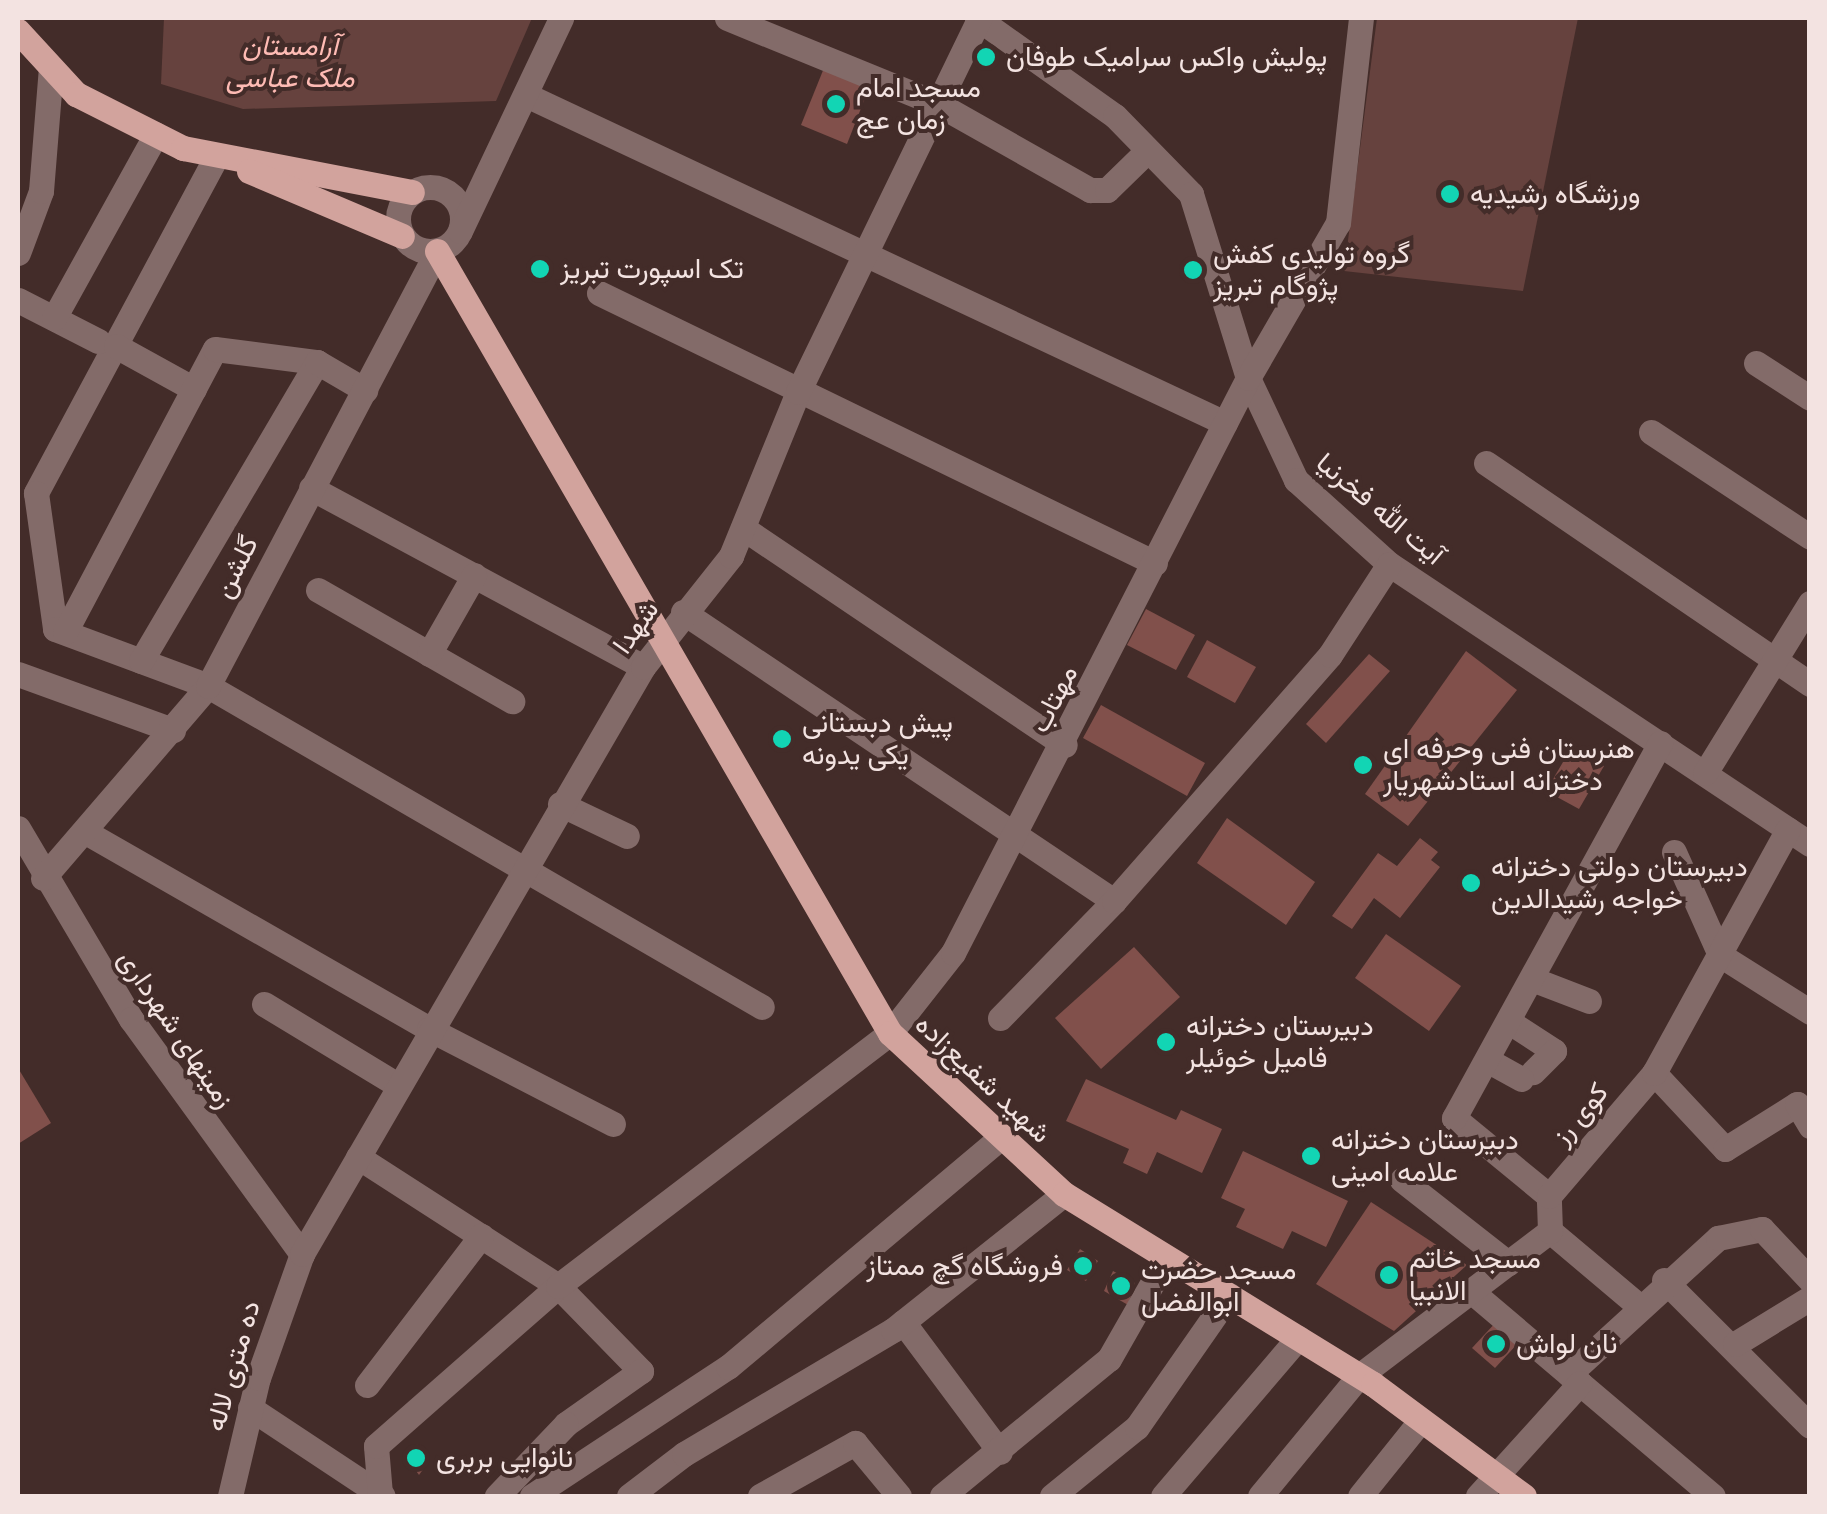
<!DOCTYPE html>
<html>
<head>
<meta charset="utf-8">
<style>
  body { margin:0 }
  #map { position:relative; width:1827px; height:1514px; overflow:hidden; background:#432c29; font-family:"Times New Roman",Vazirmatn,serif }
  div>[style] { position:absolute }
  .green>* { inset:0; background:#66423e }
  .building>* { inset:0; background:#81504b }
  .minor>* { height:25px; margin:-12.5px; padding:0 12.5px; transform-origin:12.5px; border-radius:12.5px; background:#836b69 }
  .minor>.ring { margin:-12.5px; padding:0; box-sizing:content-box; background:none; border:25px solid #836b69; border-radius:50% }
  .major>* { height:25px; margin:-12.5px; padding:0 12.5px; transform-origin:12.5px; border-radius:12.5px; background:#d2a39d }
  .dots>* { width:28px; height:28px; translate:-50% -50%; box-sizing:border-box; border:5px solid #432c29; border-radius:50% }
  span { translate:-50% -50%; white-space:nowrap; text-align:center; line-height:1.15; -webkit-text-stroke:8px #432c29; paint-order:stroke }
  .park-label { font-size:28px; color:#febbb4; font-style:italic }
  .poi-label { font-size:28px; color:#f3e3e1 }
  .left { translate:0 -50%; text-align:left }
  .right { translate:-100% -50%; text-align:right }
  .street-label { font-size:28px; color:#f3e3e1 }
  .frame { position:absolute; inset:0; border:20px solid #f3e3e1; pointer-events:none }
</style>
</head>
<body>
<div id="map">
  <div class="green">
    <div style="clip-path:polygon(164px 18px,532px 18px,496px 101px,243px 109px,161px 84px)"></div>
    <div style="clip-path:polygon(1377px 18px,1578px 18px,1523px 291px,1344px 271px)"></div>
  </div>
  <div class="building">
    <div style="clip-path:polygon(826px 63px,871px 83px,847px 144px,801px 125px)"></div>
    <div style="clip-path:polygon(1146px 609px,1195px 635px,1176px 670px,1127px 645px)"></div>
    <div style="clip-path:polygon(1207px 640px,1256px 667px,1235px 703px,1187px 677px)"></div>
    <div style="clip-path:polygon(1466px 651px,1517px 690px,1408px 826px,1365px 794px)"></div>
    <div style="clip-path:polygon(1369px 654px,1390px 671px,1326px 743px,1306px 724px)"></div>
    <div style="clip-path:polygon(1101px 705px,1205px 763px,1187px 796px,1083px 738px)"></div>
    <div style="clip-path:polygon(1573px 745px,1604px 766px,1579px 809px,1546px 791px)"></div>
    <div style="clip-path:polygon(1227px 818px,1315px 882px,1286px 925px,1197px 863px)"></div>
    <div style="clip-path:polygon(1420px 838px,1438px 852px,1431px 860px,1440px 867px,1400px 918px,1374px 898px,1352px 929px,1332px 916px,1378px 853px,1397px 866px)"></div>
    <div style="clip-path:polygon(1386px 934px,1461px 986px,1429px 1031px,1355px 978px)"></div>
    <div style="clip-path:polygon(1134px 947px,1180px 997px,1101px 1069px,1055px 1018px)"></div>
    <div style="clip-path:polygon(18px 1068px,51px 1123px,18px 1144px)"></div>
    <div style="clip-path:polygon(1086px 1079px,1176px 1120px,1181px 1110px,1222px 1129px,1202px 1173px,1157px 1152px,1147px 1174px,1123px 1163px,1129px 1149px,1066px 1121px)"></div>
    <div style="clip-path:polygon(1243px 1151px,1348px 1201px,1326px 1247px,1292px 1231px,1283px 1249px,1236px 1227px,1245px 1209px,1221px 1198px)"></div>
    <div style="clip-path:polygon(1371px 1202px,1467px 1265px,1394px 1331px,1316px 1284px)"></div>
    <div style="clip-path:polygon(1080px 1249px,1098px 1261px,1086px 1281px,1067px 1270px)"></div>
    <div style="clip-path:polygon(1113px 1271px,1135px 1283px,1128px 1305px,1104px 1291px)"></div>
    <div style="clip-path:polygon(1498px 1320px,1521px 1340px,1495px 1368px,1472px 1348px)"></div>
    <div style="clip-path:polygon(417px 1444px,429px 1461px,419px 1475px,404px 1454px)"></div>
  </div>
  <div class="minor">
    <div style="left:727px;top:18px;width:228px;rotate:22.2deg"></div>
    <div style="left:938px;top:104px;width:175px;rotate:29.5deg"></div>
    <div style="left:1090px;top:190px;width:17px"></div>
    <div style="left:1107px;top:190px;width:57px;rotate:-44.3deg"></div>
    <div style="left:977px;top:18px;width:169px;rotate:35.4deg"></div>
    <div style="left:1115px;top:116px;width:109px;rotate:45.7deg"></div>
    <div style="left:1191px;top:194px;width:193px;rotate:72.8deg"></div>
    <div style="left:1248px;top:378px;width:113px;rotate:64.8deg"></div>
    <div style="left:1296px;top:480px;width:125px;rotate:42.1deg"></div>
    <div style="left:1389px;top:564px;width:506px;rotate:33.63deg"></div>
    <div style="left:526px;top:95px;width:772px;rotate:25.14deg"></div>
    <div style="left:215px;top:159px;width:379px;rotate:118.2deg"></div>
    <div style="left:36px;top:493px;width:137px;rotate:82deg"></div>
    <div style="left:55px;top:629px;width:163px;rotate:20.4deg"></div>
    <div style="left:208px;top:686px;width:640px;rotate:30.09deg"></div>
    <div class="ring" style="left:398px;top:187px;width:39px;height:39px"></div>
    <div style="left:460px;top:231px;width:236px;rotate:-64.6deg"></div>
    <div style="left:18px;top:253px;width:66px;rotate:-69.6deg"></div>
    <div style="left:41px;top:191px;width:124px;rotate:-85.4deg"></div>
    <div style="left:599px;top:293px;width:618px;rotate:25.9deg"></div>
    <div style="left:18px;top:300px;width:90px;rotate:27.1deg"></div>
    <div style="left:54px;top:318px;width:210px;rotate:-61deg"></div>
    <div style="left:116px;top:346px;width:89px;rotate:28.9deg"></div>
    <div style="left:1756px;top:363px;width:64px;rotate:32.9deg"></div>
    <div style="left:1651px;top:432px;width:191px;rotate:33.4deg"></div>
    <div style="left:1486px;top:463px;width:392px;rotate:34.3deg"></div>
    <div style="left:311px;top:488px;width:377px;rotate:28.3deg"></div>
    <div style="left:743px;top:528px;width:388px;rotate:34deg"></div>
    <div style="left:318px;top:590px;width:224px;rotate:29.8deg"></div>
    <div style="left:683px;top:612px;width:519px;rotate:33.84deg"></div>
    <div style="left:65px;top:632px;width:320px;rotate:-62.1deg"></div>
    <div style="left:215px;top:349px;width:103px;rotate:7.3deg"></div>
    <div style="left:429px;top:654px;width:91px;rotate:-60.3deg"></div>
    <div style="left:141px;top:661px;width:347px;rotate:-59.5deg"></div>
    <div style="left:317px;top:362px;width:56px;rotate:30.3deg"></div>
    <div style="left:18px;top:674px;width:165px;rotate:19.9deg"></div>
    <div style="left:1705px;top:773px;width:200px;rotate:-58.3deg"></div>
    <div style="left:560px;top:804px;width:74px;rotate:25.5deg"></div>
    <div style="left:18px;top:828px;width:222px;rotate:59.4deg"></div>
    <div style="left:131px;top:1019px;width:291px;rotate:54deg"></div>
    <div style="left:89px;top:834px;width:392px;rotate:29.8deg"></div>
    <div style="left:429px;top:1029px;width:207px;rotate:27.3deg"></div>
    <div style="left:1674px;top:852px;width:113px;rotate:65.9deg"></div>
    <div style="left:1720px;top:955px;width:107px;rotate:32.3deg"></div>
    <div style="left:43px;top:878px;width:253px;rotate:-49.3deg"></div>
    <div style="left:208px;top:686px;width:492px;rotate:-62.2deg"></div>
    <div style="left:1532px;top:979px;width:61px;rotate:21.1deg"></div>
    <div style="left:264px;top:1004px;width:157px;rotate:31.2deg"></div>
    <div style="left:1000px;top:1018px;width:163px;rotate:-45.7deg"></div>
    <div style="left:1114px;top:901px;width:327px;rotate:-48.7deg"></div>
    <div style="left:1330px;top:655px;width:108px;rotate:-57deg"></div>
    <div style="left:1508px;top:1021px;width:55px;rotate:33.1deg"></div>
    <div style="left:1554px;top:1051px;width:30px;rotate:135deg"></div>
    <div style="left:1487px;top:1060px;width:39px;rotate:29deg"></div>
    <div style="left:1654px;top:1073px;width:104px;rotate:46.9deg"></div>
    <div style="left:1725px;top:1149px;width:85px;rotate:-32deg"></div>
    <div style="left:1797px;top:1104px;width:26px;rotate:59deg"></div>
    <div style="left:358px;top:1157px;width:238px;rotate:32.8deg"></div>
    <div style="left:558px;top:1286px;width:119px;rotate:45.7deg"></div>
    <div style="left:641px;top:1371px;width:92px;rotate:144.8deg"></div>
    <div style="left:566px;top:1424px;width:100px;rotate:133.8deg"></div>
    <div style="left:1402px;top:1180px;width:135px;rotate:38.1deg"></div>
    <div style="left:1549px;top:1196px;width:123px;rotate:-140.6deg"></div>
    <div style="left:1454px;top:1118px;width:428px;rotate:-61.2deg"></div>
    <div style="left:1550px;top:1231px;width:115px;rotate:40.1deg"></div>
    <div style="left:1664px;top:1280px;width:206px;rotate:45deg"></div>
    <div style="left:1471px;top:1291px;width:317px;rotate:40.3deg"></div>
    <div style="left:903px;top:1322px;width:162px;rotate:53.3deg"></div>
    <div style="left:1735px;top:1344px;width:88px;rotate:-31.5deg"></div>
    <div style="left:1569px;top:1374px;width:202px;rotate:-42.4deg"></div>
    <div style="left:1718px;top:1238px;width:45px;rotate:-11.6deg"></div>
    <div style="left:1762px;top:1229px;width:70px;rotate:46.7deg"></div>
    <div style="left:367px;top:1385px;width:188px;rotate:-52.6deg"></div>
    <div style="left:250px;top:1408px;width:159px;rotate:33.5deg"></div>
    <div style="left:380px;top:1494px;width:48px;rotate:-94.8deg"></div>
    <div style="left:376px;top:1446px;width:242px;rotate:-41.3deg"></div>
    <div style="left:558px;top:1286px;width:417px;rotate:-37.3deg"></div>
    <div style="left:890px;top:1033px;width:102px;rotate:-51.8deg"></div>
    <div style="left:953px;top:953px;width:646px;rotate:-62.84deg"></div>
    <div style="left:1248px;top:378px;width:179px;rotate:-59.9deg"></div>
    <div style="left:1338px;top:223px;width:206px;rotate:-83.6deg"></div>
    <div style="left:230px;top:1496px;width:121px;rotate:-76.7deg"></div>
    <div style="left:258px;top:1378px;width:132px;rotate:-70.5deg"></div>
    <div style="left:302px;top:1254px;width:679px;rotate:-59.85deg"></div>
    <div style="left:643px;top:667px;width:142px;rotate:-51.6deg"></div>
    <div style="left:731px;top:556px;width:177px;rotate:-67.8deg"></div>
    <div style="left:798px;top:392px;width:416px;rotate:-64.1deg"></div>
    <div style="left:532px;top:1496px;width:235px;rotate:-33.4deg"></div>
    <div style="left:728px;top:1367px;width:356px;rotate:-40.1deg"></div>
    <div style="left:629px;top:1496px;width:69px;rotate:-37.4deg"></div>
    <div style="left:684px;top:1454px;width:243px;rotate:-30.7deg"></div>
    <div style="left:893px;top:1330px;width:218px;rotate:-38.5deg"></div>
    <div style="left:760px;top:1496px;width:109px;rotate:-29.2deg"></div>
    <div style="left:855px;top:1443px;width:69px;rotate:50.3deg"></div>
    <div style="left:942px;top:1496px;width:216px;rotate:-39.4deg"></div>
    <div style="left:1109px;top:1359px;width:113px;rotate:-60.3deg"></div>
    <div style="left:1052px;top:1496px;width:109px;rotate:-39.1deg"></div>
    <div style="left:1137px;top:1427px;width:161px;rotate:-55.1deg"></div>
    <div style="left:1163px;top:1496px;width:208px;rotate:-49.5deg"></div>
    <div style="left:1260px;top:1496px;width:156px;rotate:-50.5deg"></div>
    <div style="left:1359px;top:1376px;width:240px;rotate:-37.2deg"></div>
    <div style="left:1550px;top:1231px;width:35px;rotate:-92deg"></div>
    <div style="left:1549px;top:1196px;width:162px;rotate:-49.5deg"></div>
    <div style="left:1654px;top:1073px;width:278px;rotate:-61.2deg"></div>
    <div style="left:1360px;top:1496px;width:97px;rotate:-51.2deg"></div>
    <div style="left:1478px;top:1496px;width:152px;rotate:-47.9deg"></div>
  </div>
  <div class="major">
    <div style="left:18px;top:31px;width:86px;rotate:47.4deg"></div>
    <div style="left:76px;top:94px;width:120px;rotate:26.8deg"></div>
    <div style="left:183px;top:148px;width:233px;rotate:10.9deg"></div>
    <div style="left:249px;top:171px;width:166px;rotate:23deg"></div>
    <div style="left:437px;top:251px;width:904px;rotate:59.92deg"></div>
    <div style="left:890px;top:1033px;width:237px;rotate:42.8deg"></div>
    <div style="left:1064px;top:1194px;width:363px;rotate:31.6deg"></div>
    <div style="left:1373px;top:1384px;width:188px;rotate:36.6deg"></div>
  </div>
  <div class="dots">
    <div style="left:986px;top:57px;background:#12d5b4"></div>
    <div style="left:836px;top:104px;background:#12d5b4"></div>
    <div style="left:1450px;top:194px;background:#12d5b4"></div>
    <div style="left:540px;top:269px;background:#12d5b4"></div>
    <div style="left:1193px;top:270px;background:#12d5b4"></div>
    <div style="left:782px;top:739px;background:#12d5b4"></div>
    <div style="left:1363px;top:765px;background:#12d5b4"></div>
    <div style="left:1471px;top:883px;background:#12d5b4"></div>
    <div style="left:1166px;top:1042px;background:#12d5b4"></div>
    <div style="left:1311px;top:1156px;background:#12d5b4"></div>
    <div style="left:1083px;top:1266px;background:#12d5b4"></div>
    <div style="left:1389px;top:1275px;background:#12d5b4"></div>
    <div style="left:1121px;top:1286px;background:#12d5b4"></div>
    <div style="left:1496px;top:1344px;background:#12d5b4"></div>
    <div style="left:416px;top:1458px;background:#12d5b4"></div>
  </div>
  <div class="park-label">
    <span style="left:290px;top:62px">آرامستان<br>ملک عباسی</span>
  </div>
  <div class="poi-label">
    <span class="left" style="left:1006px;top:57px">پولیش واکس سرامیک طوفان</span>
    <span class="left" style="left:856px;top:104px">مسجد امام<br>زمان عج</span>
    <span class="left" style="left:1470px;top:194px">ورزشگاه رشیدیه</span>
    <span class="left" style="left:1213px;top:270px">گروه تولیدی کفش<br>پژوگام تبریز</span>
    <span class="left" style="left:560px;top:269px">تک اسپورت تبریز</span>
    <span class="left" style="left:802px;top:739px">پیش دبستانی<br>یکی یدونه</span>
    <span class="left" style="left:1383px;top:765px">هنرستان فنی وحرفه ای<br>دخترانه استادشهریار</span>
    <span class="left" style="left:1491px;top:883px">دبیرستان دولتی دخترانه<br>خواجه رشیدالدین</span>
    <span class="left" style="left:1186px;top:1042px">دبیرستان دخترانه<br>فامیل خوئیلر</span>
    <span class="left" style="left:1331px;top:1156px">دبیرستان دخترانه<br>علامه امینی</span>
    <span class="left" style="left:1409px;top:1275px">مسجد خاتم<br>الانبیا</span>
    <span class="right" style="left:1063px;top:1266px">فروشگاه گچ ممتاز</span>
    <span class="left" style="left:1141px;top:1286px">مسجد حضرت<br>ابوالفضل</span>
    <span class="left" style="left:1516px;top:1344px">نان لواش</span>
    <span class="left" style="left:436px;top:1458px">نانوایی بربری</span>
  </div>
  <div class="street-label">
    <span style="left:1380px;top:509px;rotate:40deg">آیت الله فخرنیا</span>
    <span style="left:236px;top:567px;rotate:-63deg">گلشن</span>
    <span style="left:636px;top:627px;rotate:-55deg">شهدا</span>
    <span style="left:1054px;top:699px;rotate:-63deg">مهتاب</span>
    <span style="left:176px;top:1029px;rotate:56deg">زمینهای شهرداری</span>
    <span style="left:983px;top:1079px;rotate:43deg">شهید شفیع‌زاده</span>
    <span style="left:1580px;top:1114px;rotate:-50deg">کوی رز</span>
    <span style="left:233px;top:1366px;rotate:-74deg">ده متری لاله</span>
  </div>
  <div class="frame"></div>
</div>
</body>
</html>
